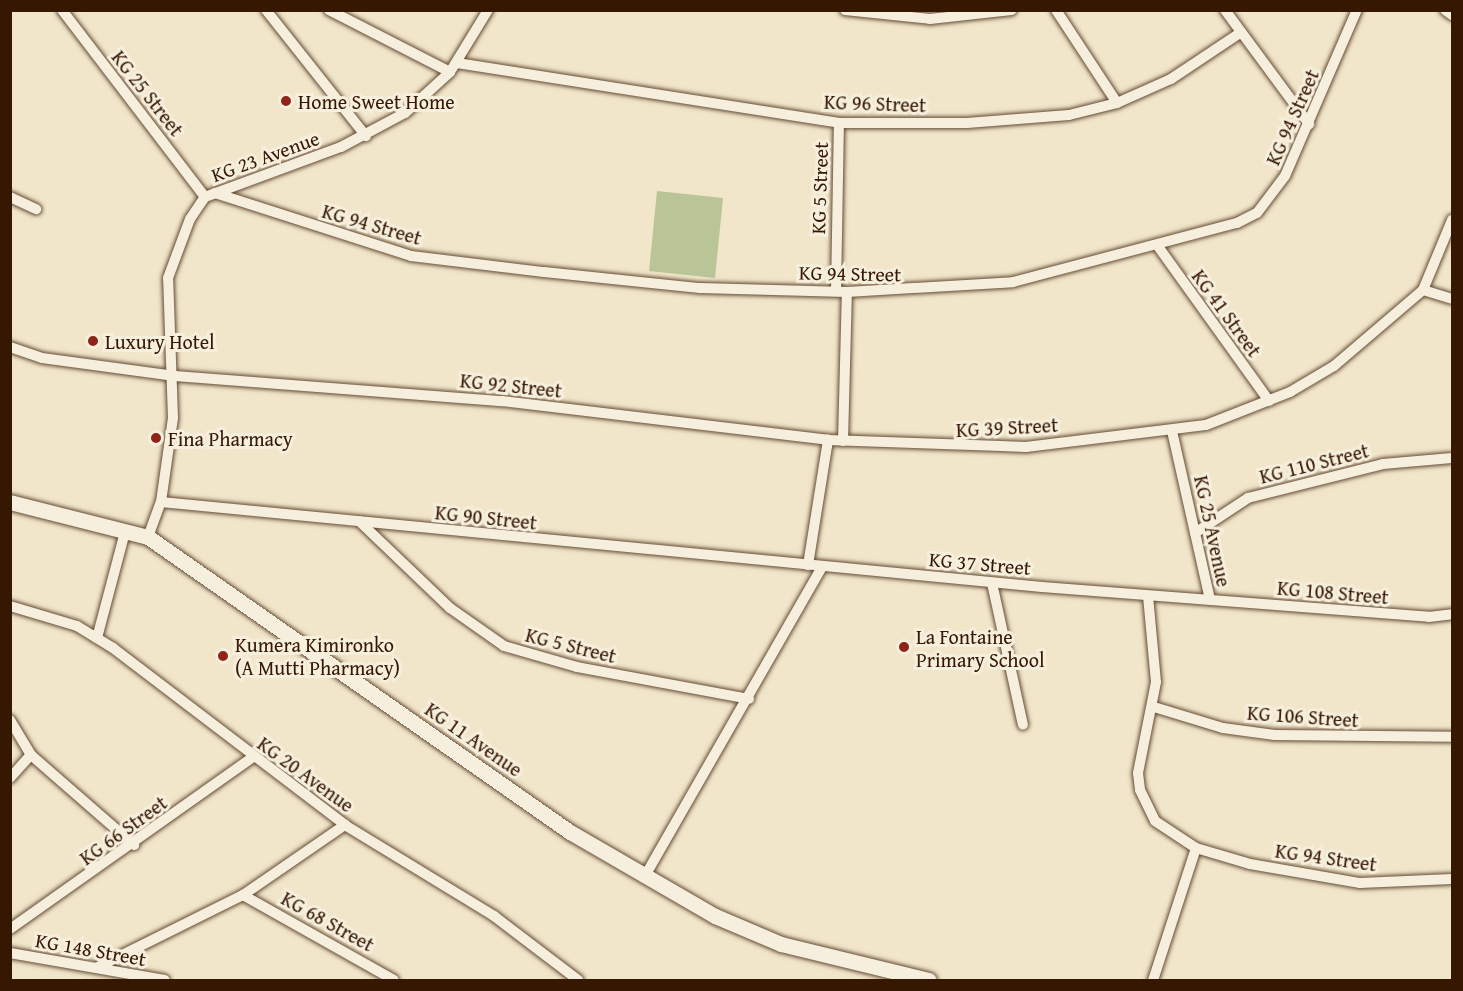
<!DOCTYPE html>
<html>
<head>
<meta charset="utf-8">
<style>
  body { margin:0 }
  #map { position:relative; width:1463px; height:991px; overflow:hidden; background:#f1e6ca; font-family:"Gentium Book Plus",serif }
  div>[style] { position:absolute }
  .green>* { inset:0; background:#b9c597 }
  .roads { filter:drop-shadow(0 0 2px #654b34) drop-shadow(0 0 2px #654b34) }
  .minor>* { height:10px; margin:-5px; padding:0 5px; transform-origin:5px; border-radius:5px; background:#f6efdd }
  .secondary>* { height:15px; margin:-7.5px; padding:0 7.5px; transform-origin:7.5px; border-radius:7.5px; background:#f6efdd }
  .dots>* { width:16px; height:16px; translate:-50% -50%; box-sizing:border-box; border:3px solid #f6efdd; border-radius:50% }
  span { translate:-50% -50%; white-space:nowrap; text-align:center; line-height:1.15; -webkit-text-stroke:6px #f6efdd; paint-order:stroke }
  .street-label { font-size:20px; color:#361702 }
  .poi-label { font-size:20px; color:#361702 }
  .left { translate:0 -50%; text-align:left }
  .frame { position:absolute; inset:0; border:12px solid #361702; pointer-events:none }
</style>
</head>
<body>
<div id="map">
  <div class="green">
    <div style="clip-path:polygon(657px 191px,723px 198px,715px 278px,649px 271px)"></div>
  </div>
  <div class="roads">
    <div class="minor">
      <div style="left:62px;top:10px;width:235px;rotate:52.6deg"></div>
      <div style="left:266px;top:10px;width:161px;rotate:51.6deg"></div>
      <div style="left:329px;top:10px;width:136px;rotate:27.1deg"></div>
      <div style="left:845px;top:10px;width:85px;rotate:6deg"></div>
      <div style="left:930px;top:19px;width:82px;rotate:-6.3deg"></div>
      <div style="left:1056px;top:10px;width:111px;rotate:56.7deg"></div>
      <div style="left:1225px;top:10px;width:142px;rotate:53.6deg"></div>
      <div style="left:1445px;top:10px;width:9px;rotate:36deg"></div>
      <div style="left:457px;top:63px;width:387px;rotate:8.9deg"></div>
      <div style="left:839px;top:123px;width:128px"></div>
      <div style="left:967px;top:123px;width:102px;rotate:-4.5deg"></div>
      <div style="left:1069px;top:115px;width:49px;rotate:-14deg"></div>
      <div style="left:1117px;top:103px;width:59px;rotate:-24deg"></div>
      <div style="left:1171px;top:79px;width:83px;rotate:-33.7deg"></div>
      <div style="left:215px;top:193px;width:206px;rotate:17.8deg"></div>
      <div style="left:411px;top:256px;width:134px;rotate:6.9deg"></div>
      <div style="left:544px;top:272px;width:157px;rotate:5.9deg"></div>
      <div style="left:700px;top:288px;width:147px;rotate:1.6deg"></div>
      <div style="left:847px;top:292px;width:166px;rotate:-3.4deg"></div>
      <div style="left:1013px;top:282px;width:232px;rotate:-14.8deg"></div>
      <div style="left:1237px;top:223px;width:22px;rotate:-27deg"></div>
      <div style="left:1257px;top:213px;width:46px;rotate:-52.9deg"></div>
      <div style="left:1285px;top:176px;width:181px;rotate:-66.6deg"></div>
      <div style="left:10px;top:197px;width:29px;rotate:25deg"></div>
      <div style="left:1157px;top:245px;width:192px;rotate:54.3deg"></div>
      <div style="left:1423px;top:290px;width:30px;rotate:17deg"></div>
      <div style="left:836px;top:291px;width:168px;rotate:-89deg"></div>
      <div style="left:10px;top:347px;width:34px;rotate:19deg"></div>
      <div style="left:42px;top:358px;width:134px;rotate:7.7deg"></div>
      <div style="left:175px;top:376px;width:328px;rotate:4.4deg"></div>
      <div style="left:502px;top:401px;width:328px;rotate:6.8deg"></div>
      <div style="left:828px;top:440px;width:198px;rotate:2deg"></div>
      <div style="left:1026px;top:447px;width:181px;rotate:-7deg"></div>
      <div style="left:1206px;top:425px;width:90px;rotate:-21.4deg"></div>
      <div style="left:1290px;top:392px;width:51px;rotate:-30.6deg"></div>
      <div style="left:1334px;top:366px;width:117px;rotate:-40.5deg"></div>
      <div style="left:1423px;top:290px;width:76px;rotate:-67.5deg"></div>
      <div style="left:1172px;top:431px;width:173px;rotate:77.3deg"></div>
      <div style="left:843px;top:441px;width:149px;rotate:-88.5deg"></div>
      <div style="left:161px;top:502px;width:885px;rotate:5.51deg"></div>
      <div style="left:1042px;top:587px;width:388px;rotate:4.4deg"></div>
      <div style="left:1429px;top:617px;width:23px;rotate:-7deg"></div>
      <div style="left:359px;top:521px;width:126px;rotate:43.7deg"></div>
      <div style="left:450px;top:608px;width:66px;rotate:35.1deg"></div>
      <div style="left:504px;top:646px;width:76px;rotate:16deg"></div>
      <div style="left:577px;top:667px;width:175px;rotate:10.5deg"></div>
      <div style="left:1195px;top:533px;width:64px;rotate:-33.4deg"></div>
      <div style="left:1248px;top:498px;width:139px;rotate:-14.1deg"></div>
      <div style="left:1383px;top:464px;width:69px;rotate:-5deg"></div>
      <div style="left:148px;top:537px;width:37px;rotate:-70deg"></div>
      <div style="left:161px;top:502px;width:85px;rotate:-81.9deg"></div>
      <div style="left:173px;top:418px;width:140px;rotate:-92deg"></div>
      <div style="left:168px;top:278px;width:63px;rotate:-69.6deg"></div>
      <div style="left:190px;top:219px;width:27px;rotate:-56deg"></div>
      <div style="left:205px;top:197px;width:145px;rotate:-20.2deg"></div>
      <div style="left:341px;top:147px;width:72px;rotate:-28deg"></div>
      <div style="left:405px;top:113px;width:61px;rotate:-42.3deg"></div>
      <div style="left:450px;top:72px;width:73px;rotate:-58.5deg"></div>
      <div style="left:808px;top:565px;width:127px;rotate:-80.9deg"></div>
      <div style="left:992px;top:583px;width:145px;rotate:77.7deg"></div>
      <div style="left:1148px;top:596px;width:86px;rotate:84.7deg"></div>
      <div style="left:1156px;top:682px;width:93px;rotate:101.2deg"></div>
      <div style="left:1138px;top:773px;width:17px;rotate:83deg"></div>
      <div style="left:1140px;top:790px;width:34px;rotate:64deg"></div>
      <div style="left:1155px;top:821px;width:49px;rotate:33.4deg"></div>
      <div style="left:1196px;top:848px;width:139px;rotate:108deg"></div>
      <div style="left:10px;top:606px;width:70px;rotate:16.6deg"></div>
      <div style="left:77px;top:626px;width:42px;rotate:31.4deg"></div>
      <div style="left:113px;top:648px;width:292px;rotate:37.3deg"></div>
      <div style="left:345px;top:825px;width:175px;rotate:31.4deg"></div>
      <div style="left:494px;top:916px;width:106px;rotate:37.3deg"></div>
      <div style="left:97px;top:638px;width:110px;rotate:-75.2deg"></div>
      <div style="left:1154px;top:707px;width:72px;rotate:16.9deg"></div>
      <div style="left:1223px;top:728px;width:52px;rotate:7.7deg"></div>
      <div style="left:1275px;top:735px;width:177px;rotate:0.6deg"></div>
      <div style="left:10px;top:720px;width:41px;rotate:59deg"></div>
      <div style="left:31px;top:755px;width:137px;rotate:41.1deg"></div>
      <div style="left:10px;top:778px;width:31px;rotate:-48deg"></div>
      <div style="left:1196px;top:848px;width:56px;rotate:16.5deg"></div>
      <div style="left:1250px;top:864px;width:112px;rotate:9.8deg"></div>
      <div style="left:1360px;top:883px;width:92px;rotate:-2.5deg"></div>
      <div style="left:645px;top:876px;width:356px;rotate:-60.2deg"></div>
      <div style="left:243px;top:895px;width:173px;rotate:29.4deg"></div>
      <div style="left:10px;top:929px;width:298px;rotate:-35.3deg"></div>
      <div style="left:10px;top:953px;width:157px;rotate:9.9deg"></div>
      <div style="left:96px;top:968px;width:164px;rotate:-26.4deg"></div>
      <div style="left:243px;top:895px;width:124px;rotate:-34.5deg"></div>
    </div>
    <div class="secondary">
      <div style="left:10px;top:502px;width:142px;rotate:14.2deg"></div>
      <div style="left:148px;top:537px;width:515px;rotate:34.96deg"></div>
      <div style="left:570px;top:832px;width:168px;rotate:30.1deg"></div>
      <div style="left:715px;top:916px;width:72px;rotate:23deg"></div>
      <div style="left:781px;top:944px;width:152px;rotate:13.7deg"></div>
    </div>
  </div>
  <div class="dots">
    <div style="left:286px;top:101px;background:#8f2418"></div>
    <div style="left:93px;top:341px;background:#8f2418"></div>
    <div style="left:156px;top:438px;background:#8f2418"></div>
    <div style="left:904px;top:647px;background:#8f2418"></div>
    <div style="left:223px;top:656px;background:#8f2418"></div>
  </div>
  <div class="street-label">
    <span style="left:148px;top:93px;rotate:52deg">KG 25 Street</span>
    <span style="left:875px;top:103px;rotate:2deg">KG 96 Street</span>
    <span style="left:1292px;top:117px;rotate:-66deg">KG 94 Street</span>
    <span style="left:265px;top:156px;rotate:-20deg">KG 23 Avenue</span>
    <span style="left:819px;top:188px;rotate:-88deg">KG 5 Street</span>
    <span style="left:372px;top:224px;rotate:16deg">KG 94 Street</span>
    <span style="left:850px;top:273px;rotate:1deg">KG 94 Street</span>
    <span style="left:1227px;top:313px;rotate:54deg">KG 41 Street</span>
    <span style="left:511px;top:385px;rotate:6deg">KG 92 Street</span>
    <span style="left:1007px;top:427px;rotate:-3deg">KG 39 Street</span>
    <span style="left:1314px;top:463px;rotate:-14deg">KG 110 Street</span>
    <span style="left:486px;top:517px;rotate:6deg">KG 90 Street</span>
    <span style="left:1213px;top:531px;rotate:78deg">KG 25 Avenue</span>
    <span style="left:980px;top:563px;rotate:5deg">KG 37 Street</span>
    <span style="left:1333px;top:592px;rotate:5deg">KG 108 Street</span>
    <span style="left:571px;top:645px;rotate:14deg">KG 5 Street</span>
    <span style="left:1303px;top:716px;rotate:4deg">KG 106 Street</span>
    <span style="left:474px;top:739px;rotate:35deg">KG 11 Avenue</span>
    <span style="left:306px;top:774px;rotate:36deg">KG 20 Avenue</span>
    <span style="left:123px;top:830px;rotate:-36deg">KG 66 Street</span>
    <span style="left:1326px;top:857px;rotate:8deg">KG 94 Street</span>
    <span style="left:328px;top:921px;rotate:29deg">KG 68 Street</span>
    <span style="left:91px;top:949px;rotate:10deg">KG 148 Street</span>
  </div>
  <div class="poi-label">
    <span class="left" style="left:298px;top:101px">Home Sweet Home</span>
    <span class="left" style="left:105px;top:341px">Luxury Hotel</span>
    <span class="left" style="left:168px;top:438px">Fina Pharmacy</span>
    <span class="left" style="left:916px;top:648px">La Fontaine<br>Primary School</span>
    <span class="left" style="left:235px;top:656px">Kumera Kimironko<br>(A Mutti Pharmacy)</span>
  </div>
  <div class="frame"></div>
</div>
</body>
</html>
